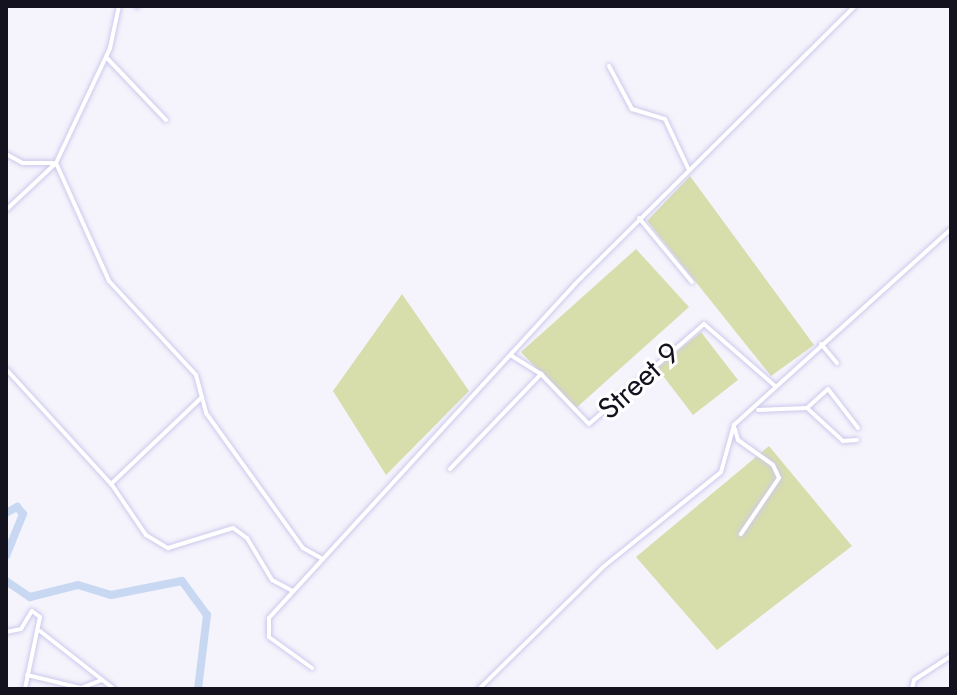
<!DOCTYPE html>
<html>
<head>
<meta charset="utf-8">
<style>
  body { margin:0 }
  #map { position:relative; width:957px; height:695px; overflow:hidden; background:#f5f4fc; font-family:Jost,sans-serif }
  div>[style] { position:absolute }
  .green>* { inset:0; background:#d8ddac }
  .river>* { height:8px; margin:-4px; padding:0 4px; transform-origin:4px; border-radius:4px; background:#c9d8f2 }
  .roads { filter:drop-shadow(0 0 2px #ccc9ec) drop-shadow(0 0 2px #ccc9ec) }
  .street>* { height:4px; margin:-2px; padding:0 2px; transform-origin:2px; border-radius:2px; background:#fff }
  span { translate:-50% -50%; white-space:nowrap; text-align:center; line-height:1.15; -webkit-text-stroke:6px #fff; paint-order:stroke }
  .street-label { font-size:30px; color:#14121e }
  .frame { position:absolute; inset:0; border:8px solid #14121e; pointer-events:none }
</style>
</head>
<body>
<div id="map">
  <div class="green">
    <div style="clip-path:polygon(690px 176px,814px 345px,771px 376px,647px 221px)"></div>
    <div style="clip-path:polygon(636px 249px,689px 307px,575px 409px,521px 352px)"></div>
    <div style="clip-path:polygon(402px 294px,469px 391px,386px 475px,333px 391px)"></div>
    <div style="clip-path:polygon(701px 332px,738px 380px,693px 415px,657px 368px)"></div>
    <div style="clip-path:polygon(769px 446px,852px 546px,717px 650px,636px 557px)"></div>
  </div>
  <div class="river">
    <div style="left:6px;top:513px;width:13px;rotate:-29deg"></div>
    <div style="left:17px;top:507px;width:9px;rotate:49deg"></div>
    <div style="left:23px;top:514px;width:45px;rotate:112deg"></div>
    <div style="left:6px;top:581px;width:29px;rotate:34deg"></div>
    <div style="left:30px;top:597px;width:49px;rotate:-14deg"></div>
    <div style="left:78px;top:585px;width:34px;rotate:17deg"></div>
    <div style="left:111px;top:595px;width:72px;rotate:-11.2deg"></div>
    <div style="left:182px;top:581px;width:42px;rotate:53.7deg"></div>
    <div style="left:207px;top:615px;width:75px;rotate:96.9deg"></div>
  </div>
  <div class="roads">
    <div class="street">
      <div style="left:136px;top:6px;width:2px"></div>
      <div style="left:106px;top:57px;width:87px;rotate:46.4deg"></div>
      <div style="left:609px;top:66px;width:49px;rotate:61.9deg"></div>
      <div style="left:632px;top:109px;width:34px;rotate:17deg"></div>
      <div style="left:665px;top:119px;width:54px;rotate:64.9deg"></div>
      <div style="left:6px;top:154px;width:19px;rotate:28deg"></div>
      <div style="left:23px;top:163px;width:30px"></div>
      <div style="left:56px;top:163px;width:129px;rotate:65.8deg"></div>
      <div style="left:109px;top:281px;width:128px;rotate:47.2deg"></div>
      <div style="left:196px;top:375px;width:39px;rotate:75deg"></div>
      <div style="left:206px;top:413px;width:166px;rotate:54.3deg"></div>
      <div style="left:303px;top:548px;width:23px;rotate:29deg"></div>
      <div style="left:6px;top:210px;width:69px;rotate:-43.2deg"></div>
      <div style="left:56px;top:163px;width:127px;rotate:-64.8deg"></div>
      <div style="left:110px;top:48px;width:43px;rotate:-77.9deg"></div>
      <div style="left:639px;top:218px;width:83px;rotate:50.4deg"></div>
      <div style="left:821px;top:344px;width:25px;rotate:50deg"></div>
      <div style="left:512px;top:356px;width:34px;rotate:32deg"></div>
      <div style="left:541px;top:374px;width:69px;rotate:46.2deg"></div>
      <div style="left:589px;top:424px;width:152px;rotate:-41deg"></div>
      <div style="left:704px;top:324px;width:94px;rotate:41.1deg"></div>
      <div style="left:6px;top:369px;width:157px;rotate:47.6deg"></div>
      <div style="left:112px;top:485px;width:60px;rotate:55.8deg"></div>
      <div style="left:146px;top:535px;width:26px;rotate:31deg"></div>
      <div style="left:168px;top:548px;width:68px;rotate:-17.1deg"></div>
      <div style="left:233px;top:528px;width:17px;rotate:36deg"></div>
      <div style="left:247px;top:538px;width:49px;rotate:59.2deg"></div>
      <div style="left:272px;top:580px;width:24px;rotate:28deg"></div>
      <div style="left:807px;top:408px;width:49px;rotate:42.5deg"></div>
      <div style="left:843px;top:441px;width:14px;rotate:-4deg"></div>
      <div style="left:758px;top:410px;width:49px;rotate:-2.3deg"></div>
      <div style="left:807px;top:408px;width:28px;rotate:-42deg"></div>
      <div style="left:828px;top:389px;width:49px;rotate:52.4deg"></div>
      <div style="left:735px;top:429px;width:11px;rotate:75deg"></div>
      <div style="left:738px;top:440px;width:43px;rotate:35.5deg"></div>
      <div style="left:773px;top:465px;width:14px;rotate:65deg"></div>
      <div style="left:779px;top:478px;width:68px;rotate:124.2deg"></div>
      <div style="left:450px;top:469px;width:132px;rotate:-46.2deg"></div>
      <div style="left:111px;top:484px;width:126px;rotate:-43.7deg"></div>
      <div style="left:40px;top:631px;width:94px;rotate:38.1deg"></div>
      <div style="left:6px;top:632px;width:15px;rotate:-11deg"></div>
      <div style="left:21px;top:629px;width:21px;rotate:-59deg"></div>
      <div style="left:32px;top:611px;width:10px;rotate:37deg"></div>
      <div style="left:40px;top:617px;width:74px;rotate:101.8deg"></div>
      <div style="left:312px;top:668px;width:53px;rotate:-144.2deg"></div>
      <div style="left:269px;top:637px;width:19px;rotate:-90deg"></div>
      <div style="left:269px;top:618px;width:453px;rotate:-47.5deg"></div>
      <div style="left:575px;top:284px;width:395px;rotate:-44.8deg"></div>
      <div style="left:27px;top:675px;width:56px;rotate:13.5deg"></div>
      <div style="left:81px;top:688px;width:22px;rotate:-21deg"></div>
      <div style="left:479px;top:689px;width:174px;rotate:-44.5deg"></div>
      <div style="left:603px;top:567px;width:151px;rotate:-38.8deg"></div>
      <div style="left:721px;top:472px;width:49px;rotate:-74.5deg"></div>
      <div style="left:734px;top:425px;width:292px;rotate:-42.1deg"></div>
      <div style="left:912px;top:689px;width:9px;rotate:-77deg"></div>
      <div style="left:914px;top:680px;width:44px;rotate:-33deg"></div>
    </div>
  </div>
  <div class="street-label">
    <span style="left:639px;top:381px;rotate:-42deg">Street 9</span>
  </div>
  <div class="frame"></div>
</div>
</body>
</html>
